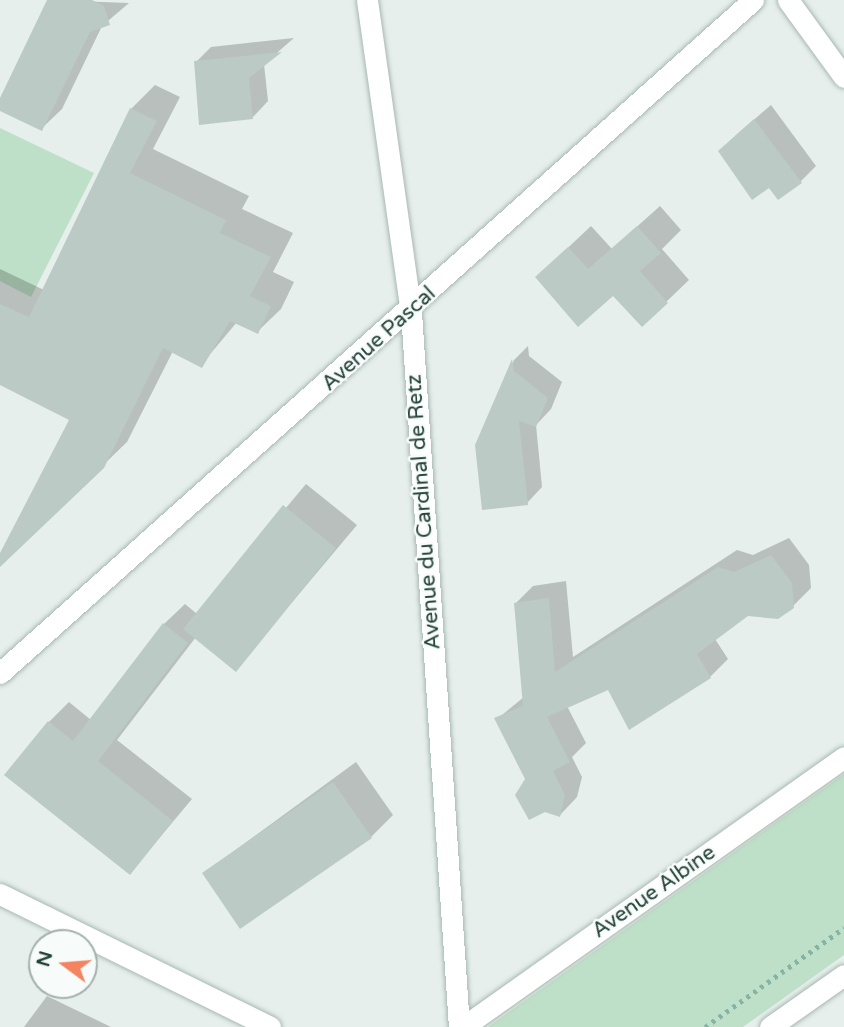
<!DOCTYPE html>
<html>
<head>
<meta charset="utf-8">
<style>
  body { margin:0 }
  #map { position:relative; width:844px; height:1027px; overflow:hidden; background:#e6efeb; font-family:"Varela Round",sans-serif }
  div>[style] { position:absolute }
  .green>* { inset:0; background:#bfe0c8 }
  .shadow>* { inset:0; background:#0003 }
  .building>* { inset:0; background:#bbcac4 }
  .path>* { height:4.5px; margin-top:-2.25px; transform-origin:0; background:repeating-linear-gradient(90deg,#86b3a5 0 3.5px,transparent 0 8.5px) }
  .roads { filter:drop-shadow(0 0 2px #a8b8b2) drop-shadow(0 0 2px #a8b8b2) }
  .minor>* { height:21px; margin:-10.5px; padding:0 10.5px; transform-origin:10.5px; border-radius:10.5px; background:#fff }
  span { translate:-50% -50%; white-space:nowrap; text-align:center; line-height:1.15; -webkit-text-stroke:5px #f7fbf9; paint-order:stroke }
  .street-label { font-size:21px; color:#24423a }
  .north { position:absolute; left:28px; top:929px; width:70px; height:70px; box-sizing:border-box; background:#f7fbf9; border:2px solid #a3b1ad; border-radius:50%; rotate:286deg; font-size:19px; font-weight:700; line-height:28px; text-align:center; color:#24423a }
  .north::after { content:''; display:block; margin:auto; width:24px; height:32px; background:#f4845f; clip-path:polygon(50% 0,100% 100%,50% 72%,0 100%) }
</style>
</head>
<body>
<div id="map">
  <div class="green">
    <div style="clip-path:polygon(0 128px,94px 173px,31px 297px,0 281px)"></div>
    <div style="clip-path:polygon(844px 774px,844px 955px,743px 1027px,488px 1027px)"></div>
  </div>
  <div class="shadow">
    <div style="clip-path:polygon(49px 0,129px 3px,102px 26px,62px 109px,41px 129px,0 109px,0 103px)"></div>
    <div style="clip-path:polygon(294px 38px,264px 64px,268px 101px,253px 117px,196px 62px,211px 47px)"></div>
    <div style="clip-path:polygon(155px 85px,180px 97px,153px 149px,249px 196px,242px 209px,293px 233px,273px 272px,294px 282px,281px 309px,257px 332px,237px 322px,201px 365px,173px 351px,127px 442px,0 565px,72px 419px,0 384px,0 269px,44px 290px,131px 109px)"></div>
    <div style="clip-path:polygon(771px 105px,816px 166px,800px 182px,769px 186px,735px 136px)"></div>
    <div style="clip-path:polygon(660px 206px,681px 230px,662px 249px,689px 280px,642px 325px,613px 294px,537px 277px,591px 226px,612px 249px)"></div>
    <div style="clip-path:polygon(528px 346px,529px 356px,562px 382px,551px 409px,536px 425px,542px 487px,527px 503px,476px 445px,514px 360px)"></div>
    <div style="clip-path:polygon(306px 484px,357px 525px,236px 669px,196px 637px,117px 740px,192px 799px,130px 873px,49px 722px,69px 702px,91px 720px,164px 624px,185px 604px,197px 614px)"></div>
    <div style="clip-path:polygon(789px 538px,809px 565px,811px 588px,793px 606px,748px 614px,715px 639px,728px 659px,710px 677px,630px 728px,609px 688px,567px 706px,586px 743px,572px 757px,582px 777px,577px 797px,560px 815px,527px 779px,497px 719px,524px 697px,516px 603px,533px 586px,566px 581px,573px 657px,737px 550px,753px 555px)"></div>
    <div style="clip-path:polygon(356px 762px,393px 815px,371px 837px,204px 873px)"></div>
    <div style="clip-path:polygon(47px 996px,111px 1027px,24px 1027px)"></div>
  </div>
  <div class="building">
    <div style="clip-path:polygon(47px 0,92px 0,104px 6px,110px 25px,90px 32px,42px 131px,0 111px,0 98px)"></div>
    <div style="clip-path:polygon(282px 52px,249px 78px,253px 119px,199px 125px,194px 61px)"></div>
    <div style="clip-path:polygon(130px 108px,157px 121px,130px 173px,226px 220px,220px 233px,271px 257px,250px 296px,271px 306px,258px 334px,230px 321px,202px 368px,163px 348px,104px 468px,0 567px,0 553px,69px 420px,0 385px,0 304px,29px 317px)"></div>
    <div style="clip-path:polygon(754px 119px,802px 183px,778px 200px,769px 188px,752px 200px,718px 151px)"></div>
    <div style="clip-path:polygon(637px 226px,661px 253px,640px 271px,668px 303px,642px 327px,613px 296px,578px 327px,535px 277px,568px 247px,588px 269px)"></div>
    <div style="clip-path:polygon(512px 359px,514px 371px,548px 398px,536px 427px,519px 421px,528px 505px,482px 510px,475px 445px)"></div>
    <div style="clip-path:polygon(283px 505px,336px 548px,236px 672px,183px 629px)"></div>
    <div style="clip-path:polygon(771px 555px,792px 583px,794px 608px,778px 619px,748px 616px,697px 654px,711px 678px,629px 730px,608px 690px,547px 717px,570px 762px,553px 771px,565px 795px,560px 817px,545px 812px,529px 820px,515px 795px,525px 779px,494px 718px,523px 706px,514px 603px,549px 598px,555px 672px,718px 567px,734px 572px)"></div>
    <div style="clip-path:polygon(163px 623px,188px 643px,98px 761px,173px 821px,130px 875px,4px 775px,48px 721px,73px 741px)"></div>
    <div style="clip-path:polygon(333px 782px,372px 838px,240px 929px,202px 873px)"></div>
  </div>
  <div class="path">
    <div style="left:705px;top:1027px;width:171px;rotate:-35.5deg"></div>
  </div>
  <div class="roads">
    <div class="minor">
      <div style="left:367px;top:0;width:315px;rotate:82deg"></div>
      <div style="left:411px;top:312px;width:717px;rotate:86.16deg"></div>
      <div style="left:788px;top:0;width:95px;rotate:54deg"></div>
      <div style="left:0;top:673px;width:1010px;rotate:-41.79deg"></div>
      <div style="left:0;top:894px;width:301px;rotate:26.2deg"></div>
      <div style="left:463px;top:1027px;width:467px;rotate:-35.3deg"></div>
      <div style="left:770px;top:1027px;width:90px;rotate:-35.1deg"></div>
    </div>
  </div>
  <div class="street-label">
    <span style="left:379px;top:339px;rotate:-42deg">Avenue Pascal</span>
    <span style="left:424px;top:512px;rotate:-94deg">Avenue du Cardinal de Retz</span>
    <span style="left:654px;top:892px;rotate:-35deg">Avenue Albine</span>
  </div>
  <div class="north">N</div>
</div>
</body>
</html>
